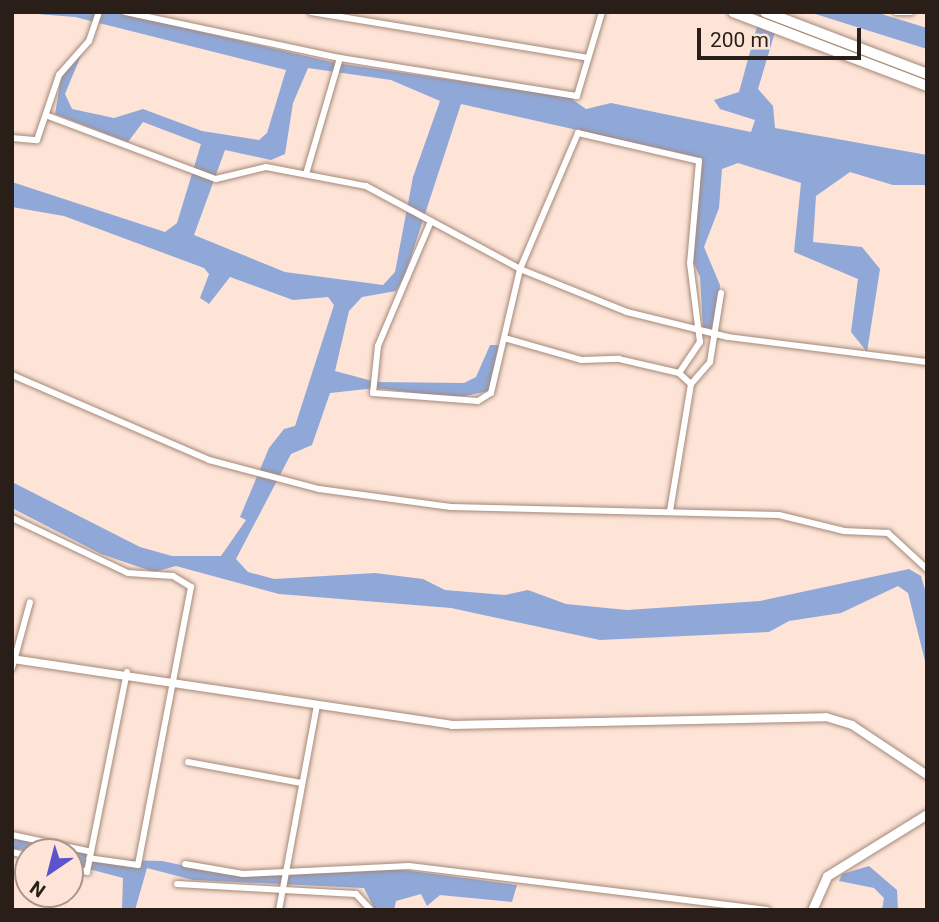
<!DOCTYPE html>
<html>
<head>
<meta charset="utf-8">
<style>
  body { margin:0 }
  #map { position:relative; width:939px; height:922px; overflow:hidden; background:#fde4d7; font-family:Roboto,sans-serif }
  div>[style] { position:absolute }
  .water>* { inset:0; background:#90a8d8 }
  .roads { filter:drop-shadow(0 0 2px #a58878) drop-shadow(0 0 2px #a58878) }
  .minor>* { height:6px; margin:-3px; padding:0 3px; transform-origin:3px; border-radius:3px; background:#fff }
  .tertiary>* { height:8px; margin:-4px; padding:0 4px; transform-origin:4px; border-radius:4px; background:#fff }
  .secondary>* { height:9px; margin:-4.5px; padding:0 4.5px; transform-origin:4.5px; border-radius:4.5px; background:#fff }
  .primary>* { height:10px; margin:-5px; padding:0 5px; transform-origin:5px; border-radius:5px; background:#fff }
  span { translate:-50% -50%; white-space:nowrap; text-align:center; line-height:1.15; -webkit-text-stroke:5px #fde4d7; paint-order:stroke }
  .frame { position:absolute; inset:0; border:14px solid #2a1f18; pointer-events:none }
  .north { position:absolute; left:14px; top:838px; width:70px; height:70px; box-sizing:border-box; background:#fde4d7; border:2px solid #a9958b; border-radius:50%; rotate:215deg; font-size:19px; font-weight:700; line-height:28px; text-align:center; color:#2a1f18 }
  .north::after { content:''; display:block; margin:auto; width:24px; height:32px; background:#5c54cc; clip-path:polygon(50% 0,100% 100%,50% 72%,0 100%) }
  .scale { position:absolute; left:697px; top:28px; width:164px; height:32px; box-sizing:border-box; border:4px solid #2a1f18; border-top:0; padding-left:9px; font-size:21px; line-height:24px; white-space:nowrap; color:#2a1f18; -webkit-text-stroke:5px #fde4d7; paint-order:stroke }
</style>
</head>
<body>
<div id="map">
  <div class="water">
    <div style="clip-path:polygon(evenodd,12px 12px,125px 14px,336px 63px,569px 97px,586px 109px,611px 103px,751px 132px,755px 120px,720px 109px,714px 100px,739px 92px,761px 12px,781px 12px,758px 89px,773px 106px,775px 128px,927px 155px,927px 185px,893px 185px,850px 172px,816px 196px,813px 242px,862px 247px,880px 269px,867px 352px,851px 332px,858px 279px,794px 252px,801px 183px,738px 163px,722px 169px,719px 208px,704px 247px,720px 285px,718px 309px,715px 329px,703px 328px,700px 277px,691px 257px,702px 158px,461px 104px,405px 275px,396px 291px,362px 297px,349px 311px,335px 371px,376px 382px,464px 383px,476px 377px,490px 345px,497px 345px,503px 348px,489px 391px,455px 398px,376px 388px,330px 393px,312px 445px,291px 454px,236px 559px,248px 572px,274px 579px,375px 573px,423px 579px,445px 590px,505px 595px,528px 590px,566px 604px,627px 610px,760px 601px,909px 569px,921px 576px,925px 590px,927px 669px,908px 593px,898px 586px,841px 613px,789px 621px,769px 632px,600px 640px,451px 608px,279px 594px,176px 566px,154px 572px,101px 554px,12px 508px,12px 482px,140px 547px,172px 556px,221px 556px,246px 520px,240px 517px,269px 448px,284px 429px,295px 426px,334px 305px,328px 297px,293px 300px,230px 277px,209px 304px,200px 298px,209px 274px,204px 268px,64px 216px,12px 207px,12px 182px,165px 232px,177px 223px,201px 144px,143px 122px,128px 142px,55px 114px,61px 78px,84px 48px,65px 94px,72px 109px,114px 118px,143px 109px,202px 131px,259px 140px,267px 133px,286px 70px,75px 17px,12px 12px,308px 68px,391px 80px,440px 101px,413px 177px,395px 272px,383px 285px,285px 272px,194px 235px,225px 150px,271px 160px,285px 154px,293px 103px,308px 68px)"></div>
    <div style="clip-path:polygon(809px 12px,875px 12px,927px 28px,927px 49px)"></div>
    <div style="clip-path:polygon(12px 837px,86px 854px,86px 859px,162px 861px,229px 875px,396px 869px,517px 885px,512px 902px,440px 895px,427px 906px,421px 894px,396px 901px,394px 910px,375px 910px,364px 888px,193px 880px,147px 868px,135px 910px,122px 910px,123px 878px,70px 864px,70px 852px,12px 849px)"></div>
    <div style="clip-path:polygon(869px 866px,897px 890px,898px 910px,882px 910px,884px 898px,874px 888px,839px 881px,842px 874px)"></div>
  </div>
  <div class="roads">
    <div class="minor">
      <div style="left:125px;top:12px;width:220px;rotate:12.1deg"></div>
      <div style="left:340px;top:58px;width:240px;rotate:9.1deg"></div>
      <div style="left:577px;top:96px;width:88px;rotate:-73.4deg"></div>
      <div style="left:311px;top:12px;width:281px;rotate:9.4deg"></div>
      <div style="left:896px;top:12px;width:15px"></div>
      <div style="left:48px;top:116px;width:179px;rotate:20.6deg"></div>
      <div style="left:216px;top:179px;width:51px;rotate:-13.5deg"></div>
      <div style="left:266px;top:167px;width:102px;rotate:10.8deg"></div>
      <div style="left:366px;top:186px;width:175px;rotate:28.3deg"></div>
      <div style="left:520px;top:269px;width:115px;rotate:21.9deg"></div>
      <div style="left:627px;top:312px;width:104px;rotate:13.9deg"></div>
      <div style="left:728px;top:337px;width:201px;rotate:7.2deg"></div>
      <div style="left:12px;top:138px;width:25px;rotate:5deg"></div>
      <div style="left:37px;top:140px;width:69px;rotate:-71.3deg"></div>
      <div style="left:59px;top:75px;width:45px;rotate:-48.6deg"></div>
      <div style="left:89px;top:41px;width:31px;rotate:-71deg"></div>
      <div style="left:306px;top:174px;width:121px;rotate:-73.7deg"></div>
      <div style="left:431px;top:221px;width:136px;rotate:113deg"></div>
      <div style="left:378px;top:346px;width:47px;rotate:96.1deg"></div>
      <div style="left:373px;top:393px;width:105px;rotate:4.4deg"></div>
      <div style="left:478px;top:401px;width:15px;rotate:-32deg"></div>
      <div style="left:491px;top:393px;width:127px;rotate:-76.8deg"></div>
      <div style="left:520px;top:269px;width:148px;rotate:-66.9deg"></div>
      <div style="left:578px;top:133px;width:124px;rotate:13deg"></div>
      <div style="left:699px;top:161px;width:102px;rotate:95deg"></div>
      <div style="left:690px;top:263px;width:80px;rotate:82.8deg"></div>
      <div style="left:700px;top:342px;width:37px;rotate:124deg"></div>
      <div style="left:679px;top:373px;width:16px;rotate:43deg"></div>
      <div style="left:508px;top:339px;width:76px;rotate:16deg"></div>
      <div style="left:581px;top:360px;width:38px;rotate:-2deg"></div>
      <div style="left:619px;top:359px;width:62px;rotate:13.1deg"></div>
      <div style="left:12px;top:375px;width:215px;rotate:23.3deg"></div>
      <div style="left:209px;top:460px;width:114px;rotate:14.8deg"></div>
      <div style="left:319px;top:489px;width:133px;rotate:7.8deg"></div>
      <div style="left:451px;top:507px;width:328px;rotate:1.4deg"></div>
      <div style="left:779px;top:515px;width:67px;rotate:13.8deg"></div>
      <div style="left:844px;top:531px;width:44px;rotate:2.6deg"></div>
      <div style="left:888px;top:533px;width:53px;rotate:42.7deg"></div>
      <div style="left:670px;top:511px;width:129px;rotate:-80.6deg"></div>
      <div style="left:691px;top:384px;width:29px;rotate:-49deg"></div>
      <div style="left:710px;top:362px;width:70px;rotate:-80.9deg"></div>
      <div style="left:12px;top:518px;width:128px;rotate:25.4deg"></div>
      <div style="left:128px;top:573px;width:45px;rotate:3.8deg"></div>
      <div style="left:173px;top:576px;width:21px;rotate:31deg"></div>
      <div style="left:191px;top:587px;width:283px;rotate:100.8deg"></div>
      <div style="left:138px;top:865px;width:49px;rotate:-171.9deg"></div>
      <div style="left:12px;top:668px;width:68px;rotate:-74.7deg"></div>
      <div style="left:188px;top:762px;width:115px;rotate:10.5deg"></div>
      <div style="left:12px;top:835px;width:78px;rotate:11.9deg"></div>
      <div style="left:12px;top:852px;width:16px;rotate:14deg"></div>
      <div style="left:185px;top:864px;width:59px;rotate:9.8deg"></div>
      <div style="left:243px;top:874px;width:166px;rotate:-2.8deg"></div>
      <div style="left:409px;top:866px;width:361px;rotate:7deg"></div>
      <div style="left:70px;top:867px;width:18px;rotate:16deg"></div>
      <div style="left:87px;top:872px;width:204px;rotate:-78.7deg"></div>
      <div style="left:177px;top:884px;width:179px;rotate:3.2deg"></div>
      <div style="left:356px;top:894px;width:22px;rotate:47deg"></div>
      <div style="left:279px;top:910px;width:209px;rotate:-79.5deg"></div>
    </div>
    <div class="tertiary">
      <div style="left:12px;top:659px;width:445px;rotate:8.5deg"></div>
      <div style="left:452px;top:725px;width:374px;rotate:-1.2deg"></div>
      <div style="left:826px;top:717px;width:27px;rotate:17deg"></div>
      <div style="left:852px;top:725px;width:90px;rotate:33.7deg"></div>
    </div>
    <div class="secondary">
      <div style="left:812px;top:910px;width:37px;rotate:-66deg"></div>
      <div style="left:827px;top:876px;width:118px;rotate:-31.8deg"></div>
    </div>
    <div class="primary">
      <div style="left:733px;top:12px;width:208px;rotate:20.9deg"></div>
      <div style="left:765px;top:12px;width:173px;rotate:20.9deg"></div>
    </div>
  </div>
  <div class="frame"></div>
  <div class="north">N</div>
  <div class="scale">200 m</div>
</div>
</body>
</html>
